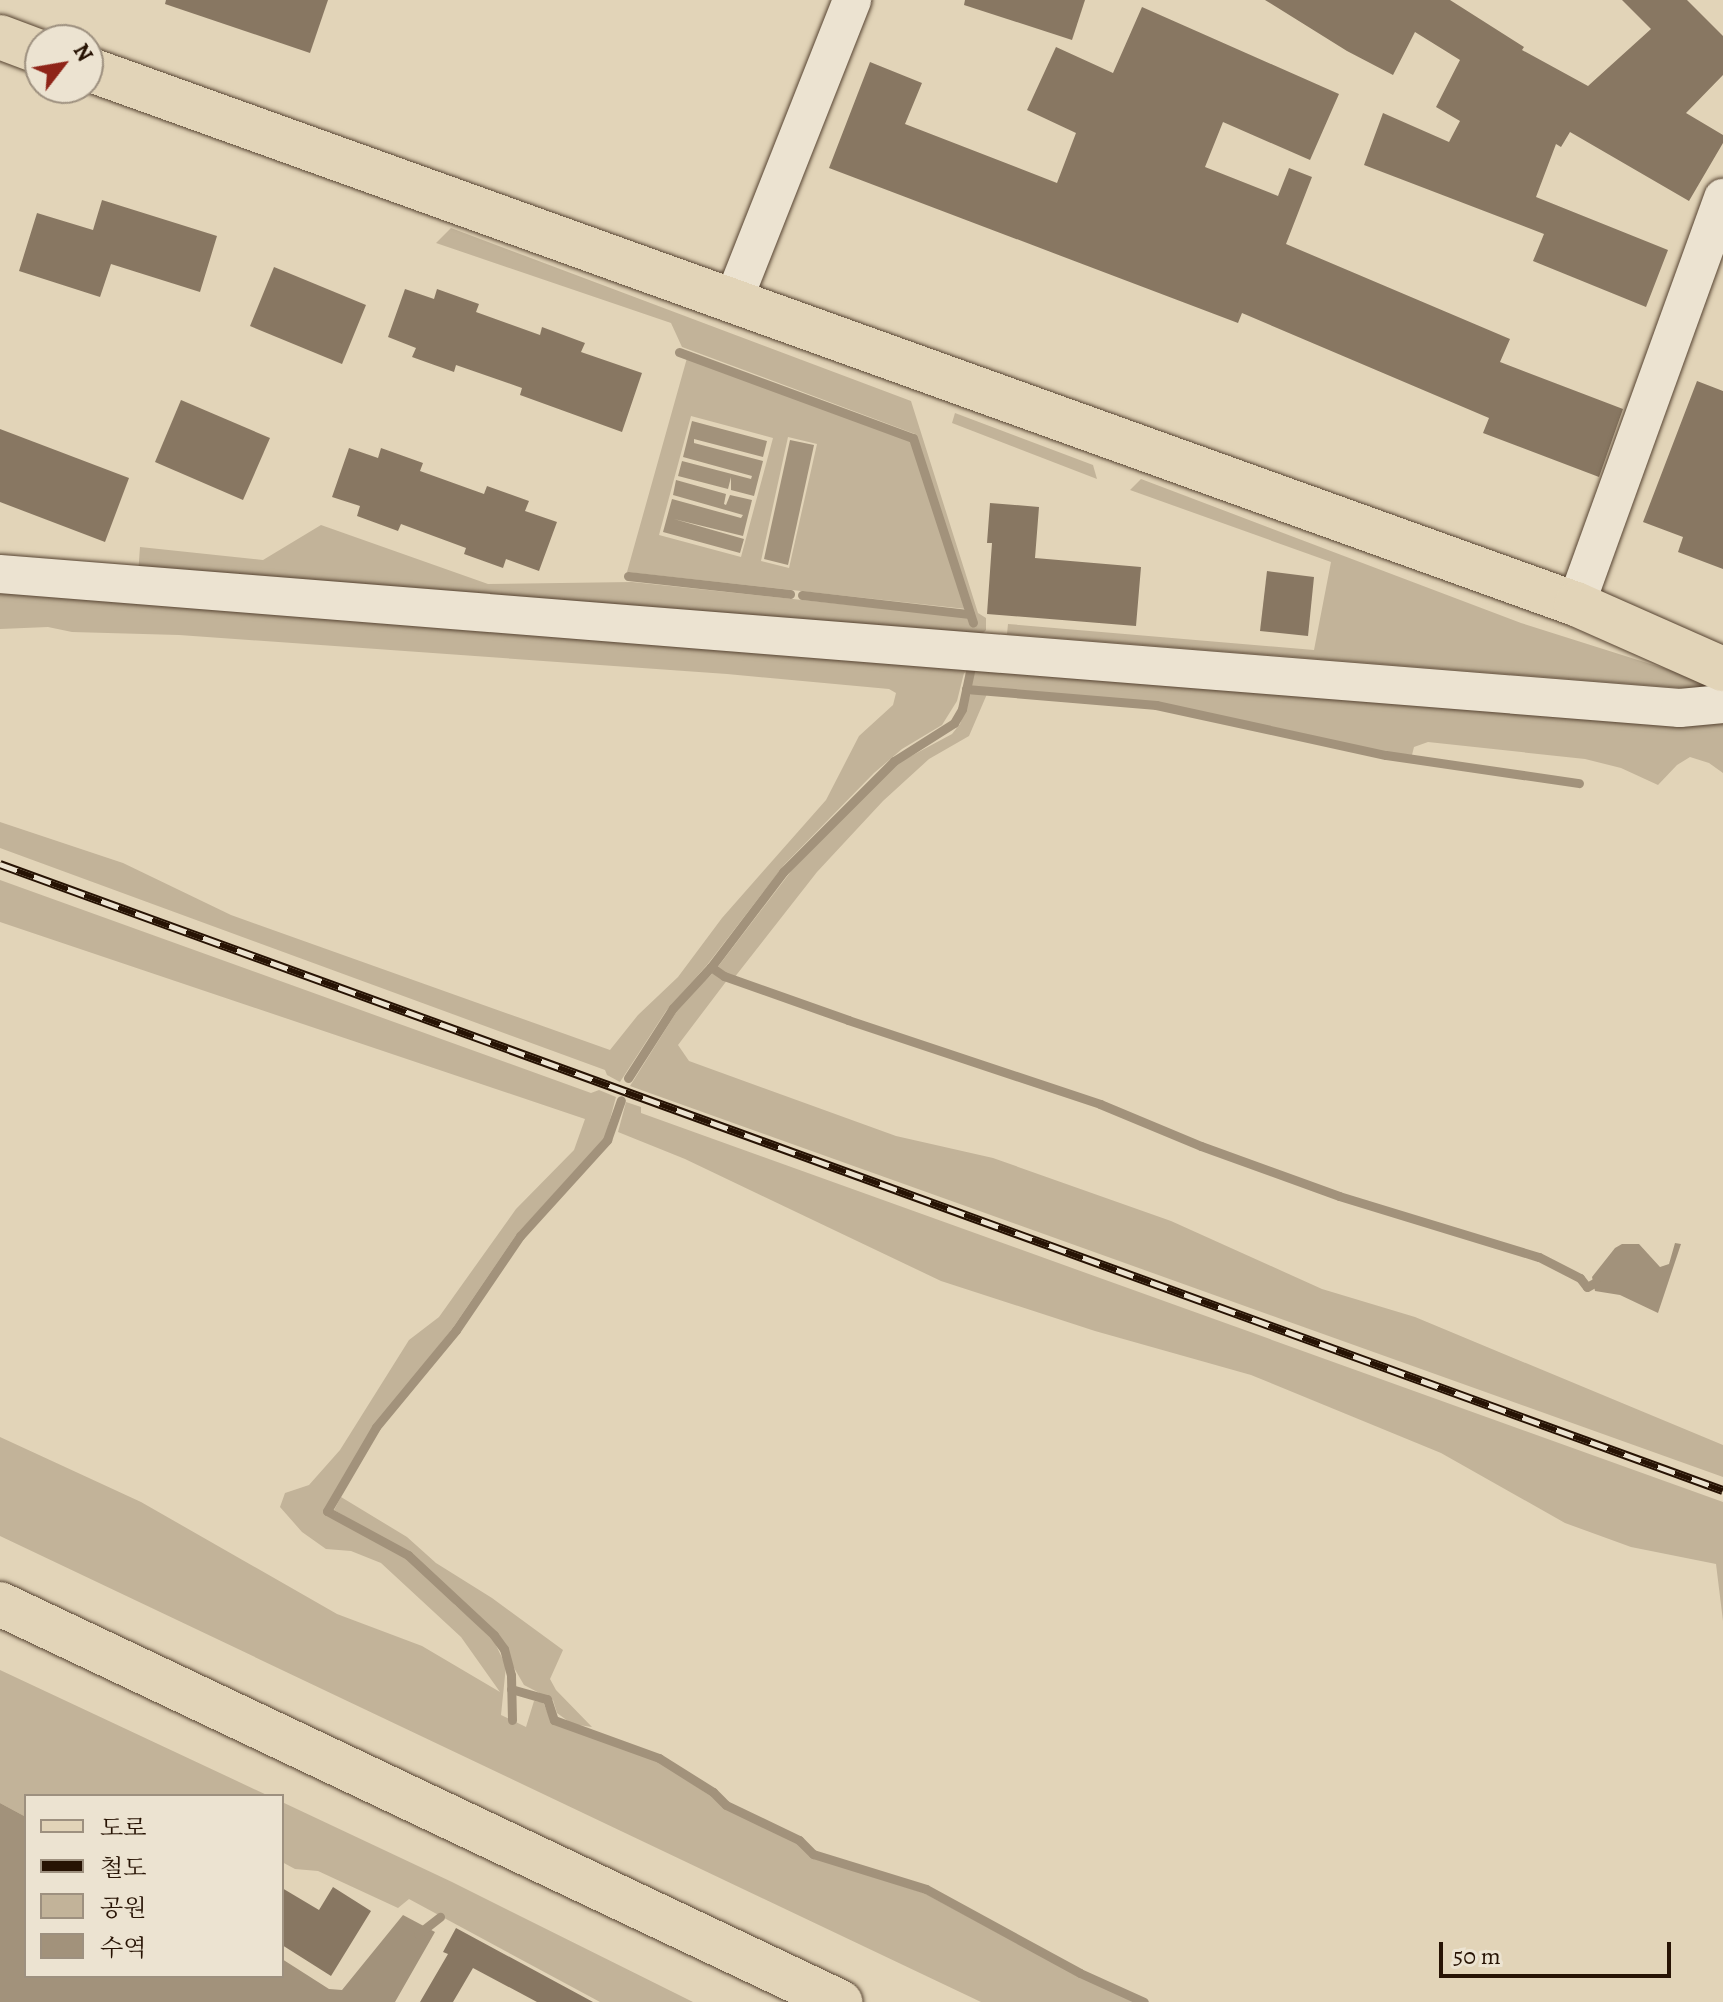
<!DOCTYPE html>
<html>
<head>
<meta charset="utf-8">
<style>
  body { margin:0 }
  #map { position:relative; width:1723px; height:2002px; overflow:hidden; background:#e2d4b8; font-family:Alegreya,"Noto Serif KR",serif }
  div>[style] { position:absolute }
  .green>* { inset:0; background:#c2b399 }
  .water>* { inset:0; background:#a2927b }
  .stream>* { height:9px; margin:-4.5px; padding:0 4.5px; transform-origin:4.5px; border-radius:4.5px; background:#a2927b }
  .building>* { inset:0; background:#887762 }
  .roads { filter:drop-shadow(0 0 2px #564331) drop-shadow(0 0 2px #564331) }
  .minor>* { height:38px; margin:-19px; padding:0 19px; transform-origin:19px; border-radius:19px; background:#ece3d1 }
  .major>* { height:44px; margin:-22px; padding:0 22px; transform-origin:22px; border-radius:22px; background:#e2d4b8 }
  .highway>* { height:44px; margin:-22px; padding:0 22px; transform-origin:22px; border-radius:22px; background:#e2d4b8 }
  .rail>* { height:9px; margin-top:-4.5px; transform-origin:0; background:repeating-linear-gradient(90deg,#ece3d1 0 18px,#271304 0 36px); box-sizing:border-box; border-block:2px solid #271304 }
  span { translate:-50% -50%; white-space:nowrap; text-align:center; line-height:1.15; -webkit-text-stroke:6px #ece3d1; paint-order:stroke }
  .legend { position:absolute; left:24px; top:1794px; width:260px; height:184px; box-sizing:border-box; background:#ece3d1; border:2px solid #9d907f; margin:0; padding:10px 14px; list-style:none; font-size:24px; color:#271304 }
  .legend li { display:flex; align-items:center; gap:16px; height:40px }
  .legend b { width:40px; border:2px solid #9d907f }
  .north { position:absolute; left:24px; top:24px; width:80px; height:80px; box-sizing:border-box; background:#ece3d1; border:2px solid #9d907f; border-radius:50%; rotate:59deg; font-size:22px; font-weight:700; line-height:32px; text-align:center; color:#271304 }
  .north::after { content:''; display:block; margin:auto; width:28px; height:36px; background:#8f2418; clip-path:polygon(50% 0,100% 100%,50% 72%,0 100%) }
  .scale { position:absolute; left:1439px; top:1942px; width:232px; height:36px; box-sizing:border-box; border:4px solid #271304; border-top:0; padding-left:10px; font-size:24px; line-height:28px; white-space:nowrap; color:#271304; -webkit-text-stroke:6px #ece3d1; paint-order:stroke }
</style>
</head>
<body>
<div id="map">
  <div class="green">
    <div style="clip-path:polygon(451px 228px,911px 401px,978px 613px,986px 618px,986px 630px,980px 636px,138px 575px,140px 547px,263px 560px,321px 525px,488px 584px,632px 582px,974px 618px,915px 434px,682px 347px,671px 323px,436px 243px)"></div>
    <div style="clip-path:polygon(evenodd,687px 358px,910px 440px,966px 609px,627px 572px,687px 358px,691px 416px,773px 438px,741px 557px,659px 535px,691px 416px,687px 358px,788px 437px,817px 444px,789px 568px,761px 561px,788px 437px)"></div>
    <div style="clip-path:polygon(955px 413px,1093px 465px,1097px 479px,952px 423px)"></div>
    <div style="clip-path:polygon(1141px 479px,1521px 623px,1679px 673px,1720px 691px,1007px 634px,1008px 624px,1314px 650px,1331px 562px,1130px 490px)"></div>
    <div style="clip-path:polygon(0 587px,97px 600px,460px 630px,1723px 723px,1723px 773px,1709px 763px,1690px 757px,1677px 765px,1658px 785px,1621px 768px,1585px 759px,1428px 742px,1414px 747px,1412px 755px,1387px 753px,1156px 704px,969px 687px,972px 672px,969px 671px,964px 673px,957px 701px,942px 725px,902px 749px,874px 773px,784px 865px,707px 965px,666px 1011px,620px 1082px,607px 1075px,605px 1070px,0 848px,0 822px,123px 863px,231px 915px,610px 1050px,638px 1015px,678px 977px,722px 918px,826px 800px,859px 736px,893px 705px,896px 693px,889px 689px,727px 674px,179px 635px,72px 632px,48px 627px,0 629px)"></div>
    <div style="clip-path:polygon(971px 693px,987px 694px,969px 736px,929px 759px,883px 801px,817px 872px,734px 978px,717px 968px,792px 870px,867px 792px,900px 762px,952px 734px,960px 724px)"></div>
    <div style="clip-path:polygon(0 880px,591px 1093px,599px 1090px,616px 1097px,605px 1138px,516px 1235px,452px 1329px,374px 1426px,324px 1512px,406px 1557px,435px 1580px,455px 1605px,492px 1637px,506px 1666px,501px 1715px,526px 1727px,534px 1701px,543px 1702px,552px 1723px,658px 1761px,718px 1801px,724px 1808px,797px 1843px,811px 1857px,924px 1893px,1078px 1976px,1135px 2002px,981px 2002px,0 1536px,0 1437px,141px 1502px,337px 1614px,422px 1646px,500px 1692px,461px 1637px,381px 1563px,351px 1551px,326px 1549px,302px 1532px,280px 1507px,285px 1493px,309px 1485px,340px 1450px,409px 1340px,439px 1317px,516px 1209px,574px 1150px,585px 1119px,0 922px)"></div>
    <div style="clip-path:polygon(714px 972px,728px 979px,678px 1045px,689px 1061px,896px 1136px,993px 1158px,1171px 1221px,1322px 1289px,1415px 1317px,1723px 1445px,1723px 1477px,630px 1086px,684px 1000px)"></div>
    <div style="clip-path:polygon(626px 1102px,641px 1107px,641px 1113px,1723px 1502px,1723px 1621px,1716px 1564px,1631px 1547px,1565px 1523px,1441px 1453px,1251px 1375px,1095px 1331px,941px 1281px,685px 1159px,618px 1132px)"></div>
    <div style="clip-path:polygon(341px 1497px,407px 1537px,436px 1563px,492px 1598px,563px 1650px,550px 1679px,556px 1690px,592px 1727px,572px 1724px,557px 1713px,553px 1700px,524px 1685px,489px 1625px,416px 1558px,334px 1510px)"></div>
    <div style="clip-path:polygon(0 1670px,269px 1796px,26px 1796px,26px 1817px,0 1803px)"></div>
    <div style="clip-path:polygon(282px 1802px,452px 1882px,693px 2002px,600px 2002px,409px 1899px,398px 1908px,318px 1871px,295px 1869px,282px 1862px)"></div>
  </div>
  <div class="water">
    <div style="clip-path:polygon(692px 421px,767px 441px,763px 457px,694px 439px,694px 443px,763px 461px,754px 496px,731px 490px,731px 477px,728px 489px,678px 476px,682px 461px,751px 479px,752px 476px,683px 457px)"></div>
    <div style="clip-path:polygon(790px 440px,814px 445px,788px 565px,764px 559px)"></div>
    <div style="clip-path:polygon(676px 480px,726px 494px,724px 504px,726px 505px,730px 495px,752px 500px,743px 536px,674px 519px,744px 539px,740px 553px,663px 532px,672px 499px,741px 518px,743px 515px,673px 495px)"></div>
    <div style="clip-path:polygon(1675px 1243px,1681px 1244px,1658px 1313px,1620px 1295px,1595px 1291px,1592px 1277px,1615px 1248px,1622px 1244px,1639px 1244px,1660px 1267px,1669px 1264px)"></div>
    <div style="clip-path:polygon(0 1803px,26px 1817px,26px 1976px,282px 1976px,282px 1959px,329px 1989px,342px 1990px,403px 1915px,435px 1932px,395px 2002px,0 2002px)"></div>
  </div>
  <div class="stream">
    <div style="left:679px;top:352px;width:249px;rotate:20.2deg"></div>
    <div style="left:913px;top:438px;width:194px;rotate:72deg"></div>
    <div style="left:628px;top:576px;width:163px;rotate:6.3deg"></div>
    <div style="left:802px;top:595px;width:169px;rotate:6.5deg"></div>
    <div style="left:966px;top:689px;width:191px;rotate:4.8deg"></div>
    <div style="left:1156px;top:705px;width:235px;rotate:12.3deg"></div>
    <div style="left:1386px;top:755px;width:195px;rotate:8.3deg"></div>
    <div style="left:711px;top:967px;width:16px;rotate:35deg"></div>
    <div style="left:724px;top:976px;width:132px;rotate:19.5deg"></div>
    <div style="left:848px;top:1020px;width:266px;rotate:18.4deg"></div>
    <div style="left:1100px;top:1104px;width:109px;rotate:22.6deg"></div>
    <div style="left:1201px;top:1146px;width:147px;rotate:19.9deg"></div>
    <div style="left:1339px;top:1196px;width:209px;rotate:17deg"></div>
    <div style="left:1539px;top:1257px;width:46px;rotate:27.1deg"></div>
    <div style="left:1580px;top:1278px;width:11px;rotate:52deg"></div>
    <div style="left:1587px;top:1287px;width:10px;rotate:-29deg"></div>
    <div style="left:628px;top:1078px;width:83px;rotate:-57.3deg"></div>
    <div style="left:673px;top:1008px;width:56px;rotate:-47.2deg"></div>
    <div style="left:711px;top:967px;width:119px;rotate:-52.8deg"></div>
    <div style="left:783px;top:872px;width:157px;rotate:-45deg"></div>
    <div style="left:894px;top:761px;width:71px;rotate:-32.3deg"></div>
    <div style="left:954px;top:723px;width:16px;rotate:-60deg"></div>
    <div style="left:962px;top:709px;width:39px;rotate:-78deg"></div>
    <div style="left:511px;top:1689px;width:37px;rotate:16deg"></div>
    <div style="left:547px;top:1699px;width:22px;rotate:72deg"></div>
    <div style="left:554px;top:1720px;width:112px;rotate:19.9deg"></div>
    <div style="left:659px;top:1758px;width:64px;rotate:32.2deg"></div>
    <div style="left:713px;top:1792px;width:18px;rotate:45deg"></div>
    <div style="left:726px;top:1805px;width:81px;rotate:25.6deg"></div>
    <div style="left:799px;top:1840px;width:20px;rotate:45deg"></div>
    <div style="left:813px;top:1854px;width:118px;rotate:17.2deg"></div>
    <div style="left:926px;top:1889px;width:175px;rotate:28.6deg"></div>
    <div style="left:1080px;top:1973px;width:70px;rotate:24.4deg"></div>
    <div style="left:512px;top:1720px;width:45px;rotate:-91.3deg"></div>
    <div style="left:511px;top:1675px;width:27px;rotate:-105deg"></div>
    <div style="left:504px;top:1649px;width:17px;rotate:-126deg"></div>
    <div style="left:494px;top:1635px;width:117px;rotate:-137.1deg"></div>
    <div style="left:408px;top:1555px;width:92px;rotate:-151.5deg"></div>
    <div style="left:327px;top:1511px;width:97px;rotate:-59.7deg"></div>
    <div style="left:376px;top:1427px;width:126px;rotate:-50.5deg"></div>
    <div style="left:456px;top:1330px;width:114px;rotate:-55.8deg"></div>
    <div style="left:520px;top:1236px;width:130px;rotate:-47.8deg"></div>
    <div style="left:607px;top:1140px;width:42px;rotate:-70.7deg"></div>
    <div style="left:418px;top:1934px;width:28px;rotate:-38deg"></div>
  </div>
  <div class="building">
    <div style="clip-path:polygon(166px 0,328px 0,310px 53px,165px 4px)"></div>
    <div style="clip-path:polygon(965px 0,1085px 0,1072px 40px,964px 5px)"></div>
    <div style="clip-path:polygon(1265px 0,1450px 0,1524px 47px,1522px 50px,1588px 86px,1651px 29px,1622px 0,1687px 0,1723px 36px,1723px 75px,1686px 113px,1723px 135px,1723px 143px,1689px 201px,1570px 132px,1561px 147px,1556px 144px,1536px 197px,1668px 250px,1646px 307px,1533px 261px,1544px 234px,1364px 165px,1383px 113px,1449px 142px,1460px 121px,1436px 107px,1460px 60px,1415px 32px,1393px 75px,1347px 51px)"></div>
    <div style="clip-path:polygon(1142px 7px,1339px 94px,1310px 160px,1223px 122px,1205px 167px,1278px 196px,1289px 168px,1312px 177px,1286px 244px,1510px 339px,1500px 362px,1623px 409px,1599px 477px,1483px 433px,1489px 418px,1242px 313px,1238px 323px,829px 168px,870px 62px,922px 83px,905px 124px,1057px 183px,1076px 133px,1027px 110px,1056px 47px,1113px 73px)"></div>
    <div style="clip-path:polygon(102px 200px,217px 236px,200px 292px,111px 264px,100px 297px,19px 271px,37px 213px,93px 230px)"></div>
    <div style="clip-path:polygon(274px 267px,366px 305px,342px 364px,250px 326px)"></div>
    <div style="clip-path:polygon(405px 289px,434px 299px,437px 289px,479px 304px,476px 312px,540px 335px,542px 327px,585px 343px,581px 352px,642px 373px,622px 432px,520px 395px,522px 388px,456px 365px,454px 372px,412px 357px,416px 348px,388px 337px)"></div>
    <div style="clip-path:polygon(1697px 381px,1723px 391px,1723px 569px,1678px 552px,1683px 537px,1643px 522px)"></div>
    <div style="clip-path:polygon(181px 400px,270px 438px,243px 500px,155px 462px)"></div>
    <div style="clip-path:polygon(0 429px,129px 478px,105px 542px,0 502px)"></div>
    <div style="clip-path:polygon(349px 448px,378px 458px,381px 448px,423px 463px,420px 471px,484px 494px,487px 486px,529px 501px,525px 511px,557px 522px,539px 571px,506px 559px,503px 568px,464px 554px,466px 548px,401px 524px,398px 531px,357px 516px,360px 506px,332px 497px)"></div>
    <div style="clip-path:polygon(990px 503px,1039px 507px,1035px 558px,1141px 567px,1136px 626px,987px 614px,992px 543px,987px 543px)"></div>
    <div style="clip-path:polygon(1267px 571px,1314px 577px,1308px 636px,1260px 631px)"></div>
    <div style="clip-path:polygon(333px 1887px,371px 1911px,331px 1976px,282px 1945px,282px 1888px,319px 1910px)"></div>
    <div style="clip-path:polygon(456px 1928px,593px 2002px,537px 2002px,473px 1968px,453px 2002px,420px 2002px,448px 1954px,443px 1952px)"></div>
  </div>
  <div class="roads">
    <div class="minor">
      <div style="left:733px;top:301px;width:324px;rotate:-68.4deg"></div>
      <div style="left:0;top:574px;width:1685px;rotate:4.56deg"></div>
      <div style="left:1680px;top:708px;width:43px;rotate:-5.3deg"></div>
      <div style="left:1576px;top:604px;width:432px;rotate:-70.1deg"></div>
    </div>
    <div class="major">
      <div style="left:0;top:37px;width:43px;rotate:20.6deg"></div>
      <div style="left:88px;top:69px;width:1581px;rotate:19.78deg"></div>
      <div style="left:1576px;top:604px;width:161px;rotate:23.9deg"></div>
    </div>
    <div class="highway">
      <div style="left:0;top:1604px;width:930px;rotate:25.35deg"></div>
    </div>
  </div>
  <div class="rail">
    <div style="left:0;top:864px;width:1833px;rotate:19.97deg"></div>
  </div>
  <ul class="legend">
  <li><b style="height:10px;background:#e2d4b8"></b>도로</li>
  <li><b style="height:10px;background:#271304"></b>철도</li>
  <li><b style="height:22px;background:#c2b399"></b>공원</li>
  <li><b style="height:22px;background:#a2927b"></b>수역</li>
  </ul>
  <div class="north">N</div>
  <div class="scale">50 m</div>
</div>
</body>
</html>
